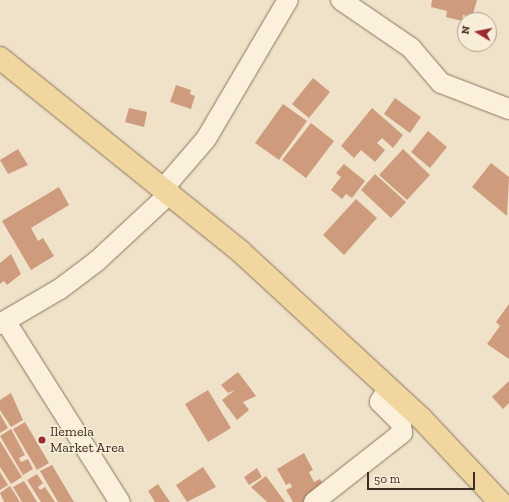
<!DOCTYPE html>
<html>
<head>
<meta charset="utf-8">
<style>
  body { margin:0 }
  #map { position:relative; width:509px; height:502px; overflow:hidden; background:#efe2c8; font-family:"Zilla Slab",serif }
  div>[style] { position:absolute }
  .building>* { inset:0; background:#ce9c7d }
  .roads { filter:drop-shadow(0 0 1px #8c745c) drop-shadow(0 0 1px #8c745c) }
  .minor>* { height:20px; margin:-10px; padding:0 10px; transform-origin:10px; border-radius:10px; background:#faf0dc }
  .major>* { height:22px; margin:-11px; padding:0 11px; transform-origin:11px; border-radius:11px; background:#f2d6a0 }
  .dots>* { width:11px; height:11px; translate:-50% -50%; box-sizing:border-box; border:2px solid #f7edd8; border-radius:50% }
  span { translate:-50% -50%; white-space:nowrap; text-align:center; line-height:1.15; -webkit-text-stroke:3px #f7edd8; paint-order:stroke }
  .poi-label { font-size:14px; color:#3c2d20 }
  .left { translate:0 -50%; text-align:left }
  .north { position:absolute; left:457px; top:12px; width:40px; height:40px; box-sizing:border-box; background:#f7edd8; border:1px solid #aca08e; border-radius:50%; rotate:280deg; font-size:11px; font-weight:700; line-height:16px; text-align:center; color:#3c2d20 }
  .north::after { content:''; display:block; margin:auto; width:14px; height:18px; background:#9c2b30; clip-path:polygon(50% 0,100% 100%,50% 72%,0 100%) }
  .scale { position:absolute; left:367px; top:472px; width:108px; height:18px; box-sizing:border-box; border:2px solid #3c2d20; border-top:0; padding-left:5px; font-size:12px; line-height:14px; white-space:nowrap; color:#3c2d20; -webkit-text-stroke:3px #f7edd8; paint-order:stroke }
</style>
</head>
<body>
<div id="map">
  <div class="building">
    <div style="clip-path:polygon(432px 0,477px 0,472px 17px,463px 15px,462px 21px,446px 17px,447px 11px,431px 7px)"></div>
    <div style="clip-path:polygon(313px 78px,330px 92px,309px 118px,292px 104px)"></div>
    <div style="clip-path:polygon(176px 85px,191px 90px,190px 94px,195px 96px,191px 109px,170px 102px)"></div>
    <div style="clip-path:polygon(395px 98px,421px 117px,410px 133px,384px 114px)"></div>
    <div style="clip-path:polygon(283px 104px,307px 121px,279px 160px,255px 143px)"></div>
    <div style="clip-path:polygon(129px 108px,147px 112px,144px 127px,125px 122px)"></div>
    <div style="clip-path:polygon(372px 108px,403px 135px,393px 148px,382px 138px,377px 143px,385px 150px,375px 162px,361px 150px,354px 158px,341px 146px)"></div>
    <div style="clip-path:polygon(311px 123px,334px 141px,306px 178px,282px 160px)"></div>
    <div style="clip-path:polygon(428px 131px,447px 147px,430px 168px,411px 152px)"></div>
    <div style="clip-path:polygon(18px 149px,28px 165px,8px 174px,0 160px)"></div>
    <div style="clip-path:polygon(403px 149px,430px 175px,407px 200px,379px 175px)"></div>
    <div style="clip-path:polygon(491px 163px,509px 177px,507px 216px,472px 187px)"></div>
    <div style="clip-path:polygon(344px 164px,365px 181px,352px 198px,346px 194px,342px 199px,331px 190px,341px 177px,336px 173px)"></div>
    <div style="clip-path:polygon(375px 174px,406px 202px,391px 218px,361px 190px)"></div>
    <div style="clip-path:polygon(59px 187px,69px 205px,31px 228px,38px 241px,43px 238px,54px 256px,31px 270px,2px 221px)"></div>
    <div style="clip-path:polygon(356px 199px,377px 218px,344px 255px,323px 235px)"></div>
    <div style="clip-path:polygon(11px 254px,21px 274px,7px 285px,4px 281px,0 284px,0 263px)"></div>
    <div style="clip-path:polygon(509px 304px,509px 359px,487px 344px,500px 326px,496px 322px)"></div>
    <div style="clip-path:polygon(238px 372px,256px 396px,243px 402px,249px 410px,237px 420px,222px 400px,235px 390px,228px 393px,221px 385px)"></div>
    <div style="clip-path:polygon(509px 381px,509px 403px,503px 409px,492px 397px)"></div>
    <div style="clip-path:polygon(208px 390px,231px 428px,208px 442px,185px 404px)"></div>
    <div style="clip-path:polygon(11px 393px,23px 420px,11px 427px,0 410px,0 400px)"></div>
    <div style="clip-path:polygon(0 414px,8px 428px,0 433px)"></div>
    <div style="clip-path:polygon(25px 422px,49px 463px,37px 470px,13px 429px)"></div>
    <div style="clip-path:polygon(11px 429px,25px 455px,19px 458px,21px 462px,28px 459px,33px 469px,23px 475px,0 436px)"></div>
    <div style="clip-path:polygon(0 441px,22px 477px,11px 484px,0 467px)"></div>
    <div style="clip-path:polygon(304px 453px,313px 470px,309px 472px,314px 482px,320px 479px,325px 488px,303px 502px,293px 502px,286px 490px,292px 487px,290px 483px,286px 485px,277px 469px)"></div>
    <div style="clip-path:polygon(52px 465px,74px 502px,58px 502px,40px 471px)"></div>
    <div style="clip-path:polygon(203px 467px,216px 487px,187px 502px,176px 485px)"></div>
    <div style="clip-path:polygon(257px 468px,262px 477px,249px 485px,244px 477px)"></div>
    <div style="clip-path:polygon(0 472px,8px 485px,0 490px)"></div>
    <div style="clip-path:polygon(37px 474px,43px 483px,38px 487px,40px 490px,45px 487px,55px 502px,41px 502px,27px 480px)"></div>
    <div style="clip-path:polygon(266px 476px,285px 502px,267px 502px,251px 487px)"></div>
    <div style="clip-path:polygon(24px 481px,31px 492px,37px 502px,22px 502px,13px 487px)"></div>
    <div style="clip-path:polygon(158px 484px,170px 502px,155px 502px,148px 491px)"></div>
    <div style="clip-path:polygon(10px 486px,20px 502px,4px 502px,0 493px)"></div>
  </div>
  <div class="roads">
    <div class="minor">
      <div style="left:341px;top:0;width:85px;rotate:34.4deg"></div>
      <div style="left:411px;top:48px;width:46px;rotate:49.4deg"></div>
      <div style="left:441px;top:83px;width:73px;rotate:20.9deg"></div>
      <div style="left:162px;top:190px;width:67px;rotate:-49.2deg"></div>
      <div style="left:206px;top:139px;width:161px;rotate:-59.5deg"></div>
      <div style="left:6px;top:322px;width:213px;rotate:57.7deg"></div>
      <div style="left:0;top:324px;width:69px;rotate:-30.3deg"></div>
      <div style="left:60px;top:289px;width:46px;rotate:-37.1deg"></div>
      <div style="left:97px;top:261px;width:97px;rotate:-42.9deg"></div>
      <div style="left:314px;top:502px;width:112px;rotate:-38.1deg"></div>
      <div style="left:402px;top:433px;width:10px;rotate:-96deg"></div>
      <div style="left:401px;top:423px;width:30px;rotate:-135deg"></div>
      <div style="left:380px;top:402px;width:16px;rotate:-60deg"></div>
    </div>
    <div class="major">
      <div style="left:0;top:58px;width:309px;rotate:38.8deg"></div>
      <div style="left:241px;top:252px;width:245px;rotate:42.7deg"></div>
      <div style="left:421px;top:418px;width:115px;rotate:46.8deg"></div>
    </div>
  </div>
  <div class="dots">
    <div style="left:42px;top:440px;background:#9c2b30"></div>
  </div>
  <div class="poi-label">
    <span class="left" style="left:50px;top:440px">Ilemela<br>Market Area</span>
  </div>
  <div class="north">N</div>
  <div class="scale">50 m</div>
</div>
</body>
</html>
